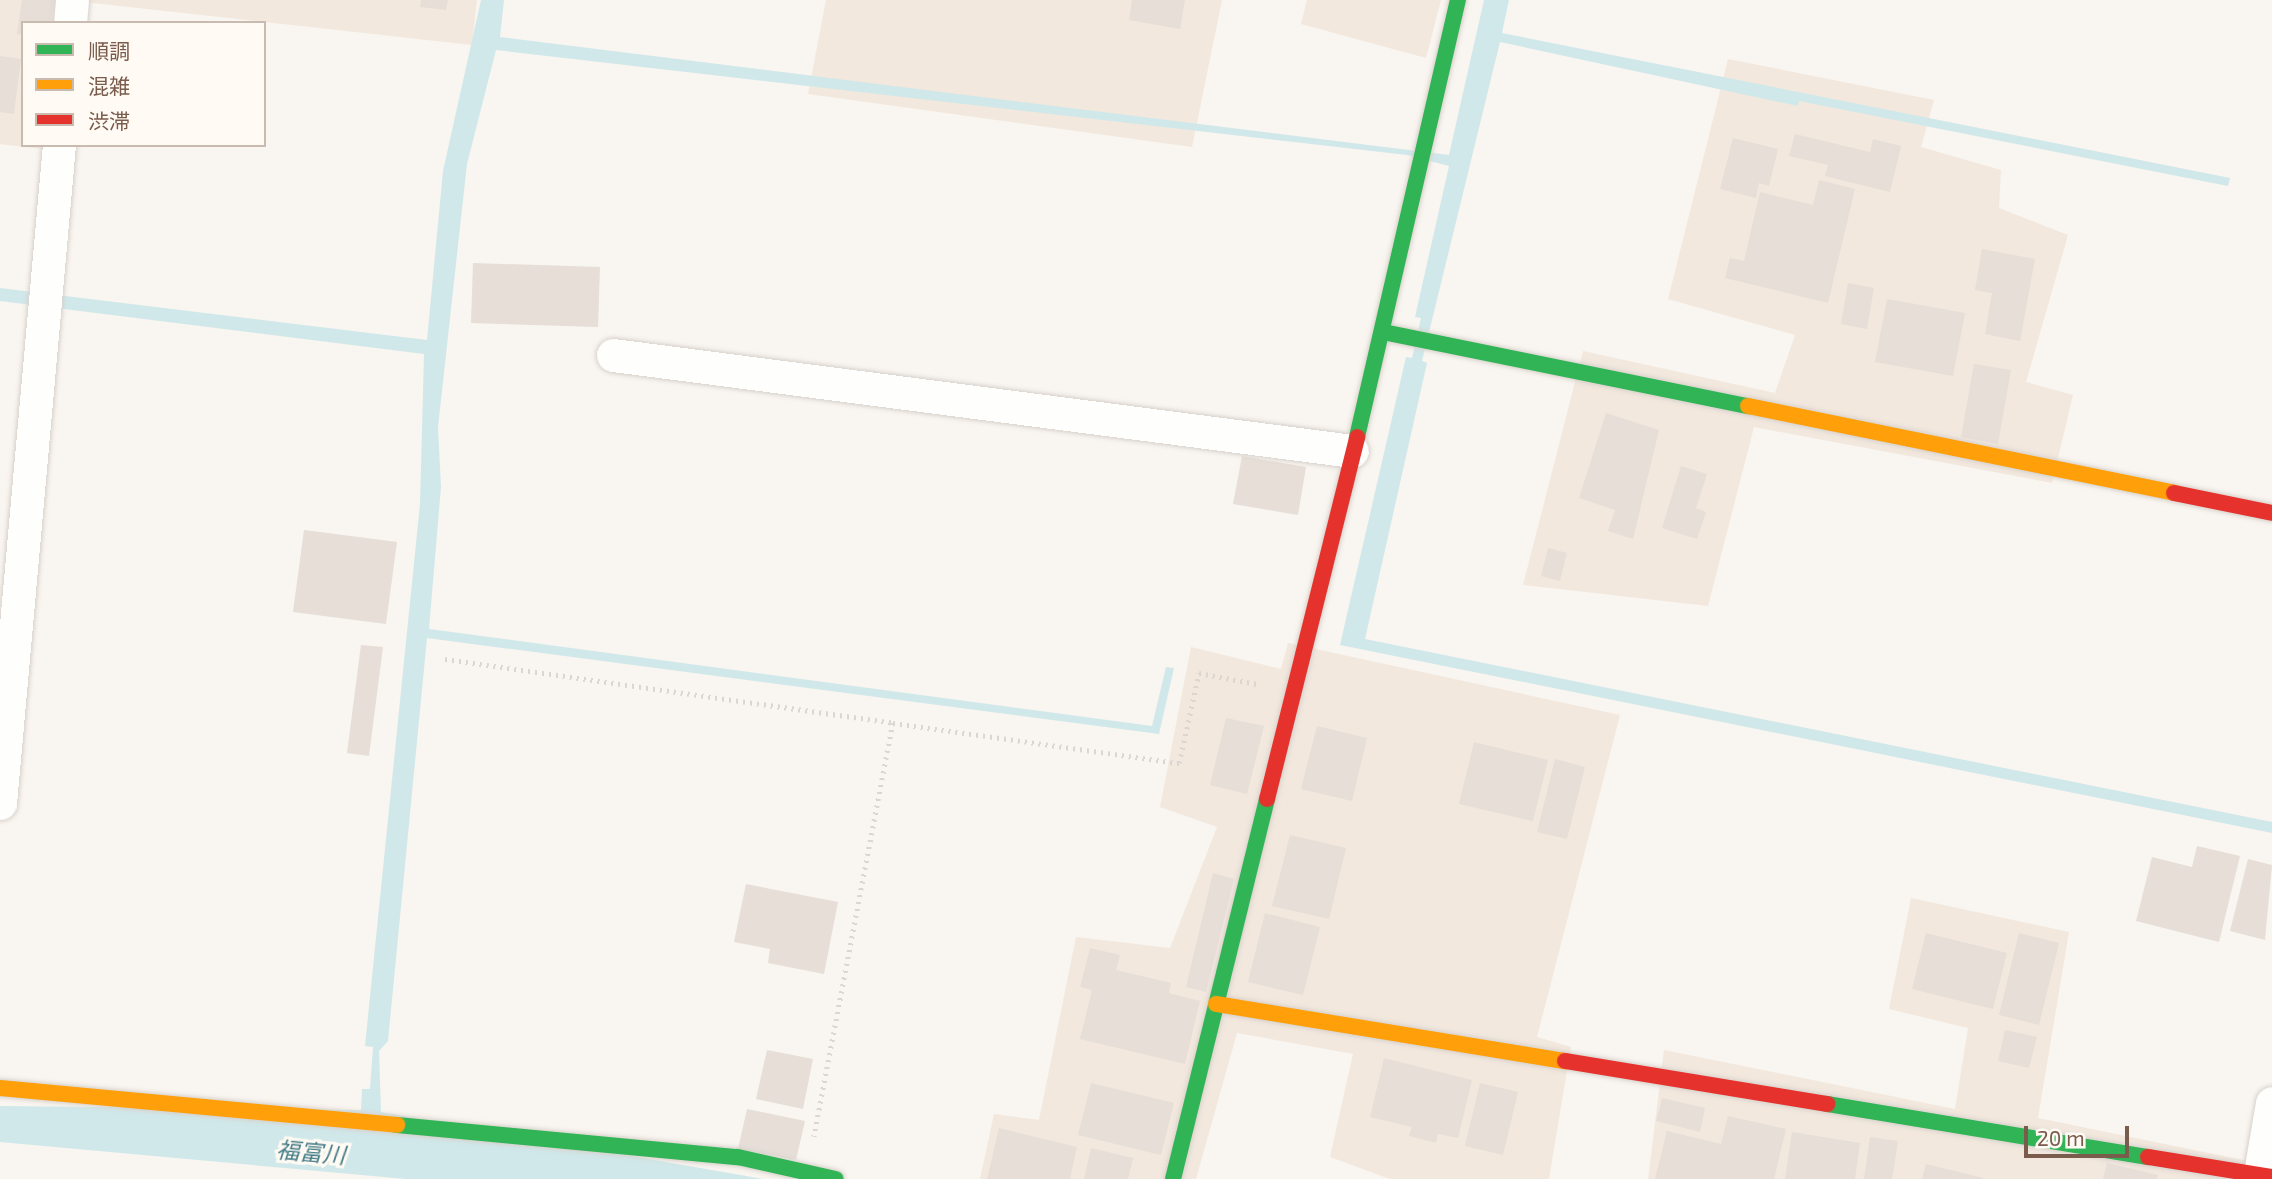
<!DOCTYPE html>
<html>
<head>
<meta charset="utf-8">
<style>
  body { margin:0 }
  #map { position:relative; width:2272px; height:1179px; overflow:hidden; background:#f9f5f0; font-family:"Exo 2","Noto Sans JP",sans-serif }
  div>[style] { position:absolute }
  .residential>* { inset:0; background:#f2e8de }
  .water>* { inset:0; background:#d0e8ea }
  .building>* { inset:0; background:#e6ded7 }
  .path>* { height:4.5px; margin-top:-2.25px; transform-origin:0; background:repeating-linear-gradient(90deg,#dcd5d0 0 2px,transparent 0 7px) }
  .roads { filter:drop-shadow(0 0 2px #d7d1cb) drop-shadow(0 0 2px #d7d1cb) }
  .street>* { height:33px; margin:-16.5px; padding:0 16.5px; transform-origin:16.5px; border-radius:16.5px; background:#fefefd }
  .fast>* { height:16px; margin:-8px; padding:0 8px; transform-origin:8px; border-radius:8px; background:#30b455 }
  .slow>* { height:16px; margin:-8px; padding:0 8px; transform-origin:8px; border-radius:8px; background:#ff9f0a }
  .jam>* { height:16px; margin:-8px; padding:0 8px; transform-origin:8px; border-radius:8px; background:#e5322d }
  span { translate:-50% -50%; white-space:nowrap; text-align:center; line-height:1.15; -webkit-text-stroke:6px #fffaf3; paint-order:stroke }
  .water-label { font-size:23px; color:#437c86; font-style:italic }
  .legend { position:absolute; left:21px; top:21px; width:245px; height:126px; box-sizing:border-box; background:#fffaf3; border:2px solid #cabbb1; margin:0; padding:9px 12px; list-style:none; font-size:21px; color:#7a5c4d }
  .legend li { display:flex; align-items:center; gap:14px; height:35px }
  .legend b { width:35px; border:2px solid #cabbb1 }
  .scale { position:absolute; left:2024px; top:1126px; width:105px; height:32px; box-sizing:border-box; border:4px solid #7a5c4d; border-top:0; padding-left:9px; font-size:21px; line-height:24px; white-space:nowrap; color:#7a5c4d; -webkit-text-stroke:5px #fffaf3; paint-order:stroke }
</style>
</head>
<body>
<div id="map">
  <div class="residential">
    <div style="clip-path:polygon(0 0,477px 0,472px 45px,84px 2px,81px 23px,23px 23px,23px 145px,67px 145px,66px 152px,0 144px)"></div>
    <div style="clip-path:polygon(826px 0,1222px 0,1192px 147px,808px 94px)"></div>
    <div style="clip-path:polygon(1307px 0,1441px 0,1426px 58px,1301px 24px)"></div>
    <div style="clip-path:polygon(1728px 59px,1934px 100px,1921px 147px,2001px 170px,1999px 208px,2068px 235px,2026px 382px,2073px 395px,2052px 483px,1754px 427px,1708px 606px,1523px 585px,1583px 351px,1775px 393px,1795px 335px,1668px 299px)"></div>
    <div style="clip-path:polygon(1288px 643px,1620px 715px,1537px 1037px,1571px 1047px,1549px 1179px,1390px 1179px,1330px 1157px,1353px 1054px,1237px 1033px,1196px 1179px,980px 1179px,994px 1114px,1039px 1120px,1076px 937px,1170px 948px,1217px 827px,1160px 807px,1191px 647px,1281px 669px)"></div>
    <div style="clip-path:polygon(1911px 898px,2069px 932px,2038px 1118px,2272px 1166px,2272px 1179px,1648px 1179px,1664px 1050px,1955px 1109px,1968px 1028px,1889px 1009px)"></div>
  </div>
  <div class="water">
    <div style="clip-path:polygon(481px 0,504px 0,500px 37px,1449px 155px,1484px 0,1509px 0,1502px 33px,2230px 178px,2228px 186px,1799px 101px,1798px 106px,1500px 42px,1422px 361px,1427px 363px,1365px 639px,2272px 822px,2272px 833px,1340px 645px,1406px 357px,1412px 358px,1421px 318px,1415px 317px,1449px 166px,1407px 155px,496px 50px,467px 164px,438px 427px,441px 487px,429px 629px,1152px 726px,1166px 667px,1174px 668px,1159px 734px,427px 638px,388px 1041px,379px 1051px,381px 1112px,763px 1179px,406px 1179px,0 1142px,0 1106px,361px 1110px,362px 1089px,370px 1089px,373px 1047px,365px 1046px,420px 504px,424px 354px,0 301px,0 288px,427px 340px,443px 171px)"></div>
  </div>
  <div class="building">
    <div style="clip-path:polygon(22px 0,54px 0,51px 23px,23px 23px,23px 35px,17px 34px)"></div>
    <div style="clip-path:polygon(421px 0,448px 0,446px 10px,420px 7px)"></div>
    <div style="clip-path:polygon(1132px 0,1185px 0,1180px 29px,1129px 20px)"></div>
    <div style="clip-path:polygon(0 56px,21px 59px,14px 114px,0 112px)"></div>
    <div style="clip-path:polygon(1795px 134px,1870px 152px,1873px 139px,1901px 146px,1890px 192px,1825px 176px,1828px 165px,1789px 156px)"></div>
    <div style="clip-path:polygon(1733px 138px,1778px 149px,1769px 186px,1759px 183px,1756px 198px,1720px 189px)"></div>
    <div style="clip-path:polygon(1819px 180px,1855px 189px,1828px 303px,1725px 278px,1730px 258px,1744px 261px,1760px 192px,1813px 205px)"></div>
    <div style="clip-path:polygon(1982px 249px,2035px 259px,2020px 341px,1985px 334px,1992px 293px,1975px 290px)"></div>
    <div style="clip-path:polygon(473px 263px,600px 267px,598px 327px,471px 323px)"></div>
    <div style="clip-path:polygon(1848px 283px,1874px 288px,1867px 329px,1841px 324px)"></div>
    <div style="clip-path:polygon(1887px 299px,1965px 313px,1953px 376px,1875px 362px)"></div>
    <div style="clip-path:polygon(1974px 364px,2011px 370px,1998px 444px,1961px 437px)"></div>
    <div style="clip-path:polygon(1606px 413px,1659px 430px,1633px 539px,1608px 531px,1615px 510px,1579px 498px)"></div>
    <div style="clip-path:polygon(1242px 456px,1306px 467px,1298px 515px,1233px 504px)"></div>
    <div style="clip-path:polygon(1681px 466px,1707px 474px,1696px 508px,1706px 512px,1697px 539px,1662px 528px)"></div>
    <div style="clip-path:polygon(304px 530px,397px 542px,386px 624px,293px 612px)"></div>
    <div style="clip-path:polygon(1548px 548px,1567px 553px,1560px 581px,1541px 576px)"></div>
    <div style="clip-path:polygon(361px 645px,383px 647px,369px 756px,347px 753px)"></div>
    <div style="clip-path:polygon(1226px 718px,1264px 726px,1247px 794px,1210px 785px)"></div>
    <div style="clip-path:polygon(1317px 726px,1367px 738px,1352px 801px,1301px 789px)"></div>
    <div style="clip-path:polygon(1474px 742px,1548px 760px,1533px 821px,1459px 804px)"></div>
    <div style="clip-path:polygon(1555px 759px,1585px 767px,1567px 839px,1537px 832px)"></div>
    <div style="clip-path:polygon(1290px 835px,1346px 848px,1329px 919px,1272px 906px)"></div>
    <div style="clip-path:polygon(2197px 846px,2240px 856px,2219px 942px,2136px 921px,2152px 857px,2192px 867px)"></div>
    <div style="clip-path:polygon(2248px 859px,2272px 865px,2265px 940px,2230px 931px)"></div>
    <div style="clip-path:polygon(1213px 873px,1234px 879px,1206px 992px,1186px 987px)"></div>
    <div style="clip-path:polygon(746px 884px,838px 902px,824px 974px,768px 963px,770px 949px,734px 942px)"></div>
    <div style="clip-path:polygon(1265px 913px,1320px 927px,1303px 995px,1248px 982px)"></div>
    <div style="clip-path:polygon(1926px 933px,2007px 953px,1993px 1009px,1912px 989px)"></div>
    <div style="clip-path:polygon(2019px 933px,2059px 943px,2039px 1025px,1999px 1015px)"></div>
    <div style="clip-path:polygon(1090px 948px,1120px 955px,1116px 970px,1171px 983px,1169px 993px,1200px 1001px,1185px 1064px,1080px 1039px,1092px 990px,1080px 987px)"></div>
    <div style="clip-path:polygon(2005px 1030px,2037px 1037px,2029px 1068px,1998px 1061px)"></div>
    <div style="clip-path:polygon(767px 1050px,813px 1059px,803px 1109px,756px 1099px)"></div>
    <div style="clip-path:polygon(1384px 1058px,1472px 1080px,1458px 1138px,1438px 1134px,1436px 1143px,1409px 1136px,1412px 1127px,1370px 1117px)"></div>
    <div style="clip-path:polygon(1091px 1083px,1174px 1103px,1161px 1155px,1078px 1135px)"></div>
    <div style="clip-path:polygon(1480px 1083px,1518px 1092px,1503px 1155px,1465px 1146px)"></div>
    <div style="clip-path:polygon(1662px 1098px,1705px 1108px,1700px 1132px,1656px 1121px)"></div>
    <div style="clip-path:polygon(747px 1109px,805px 1121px,796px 1160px,738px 1149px)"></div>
    <div style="clip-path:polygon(1728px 1116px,1786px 1129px,1774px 1179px,1655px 1179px,1667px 1131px,1721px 1144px)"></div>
    <div style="clip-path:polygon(999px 1128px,1077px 1147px,1070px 1179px,987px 1179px)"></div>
    <div style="clip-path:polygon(1792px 1132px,1860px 1143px,1855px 1179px,1785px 1179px)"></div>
    <div style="clip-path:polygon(1870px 1137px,1898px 1141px,1892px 1179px,1864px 1179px)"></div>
    <div style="clip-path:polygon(1091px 1148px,1133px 1158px,1128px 1179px,1084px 1179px)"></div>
    <div style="clip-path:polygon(2107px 1163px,2158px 1175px,2157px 1179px,2103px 1179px)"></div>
    <div style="clip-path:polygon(1926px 1164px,1983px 1178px,1983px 1179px,1922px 1179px)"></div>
  </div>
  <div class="path">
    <div style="left:445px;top:659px;width:453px;rotate:8.1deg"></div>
    <div style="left:893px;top:723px;width:421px;rotate:100.8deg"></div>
    <div style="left:893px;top:723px;width:289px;rotate:8deg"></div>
    <div style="left:1179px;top:763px;width:92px;rotate:-77.5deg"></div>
    <div style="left:1199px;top:673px;width:59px;rotate:10.7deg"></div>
  </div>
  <div class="roads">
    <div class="street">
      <div style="left:70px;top:23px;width:23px;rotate:-85deg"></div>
      <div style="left:613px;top:355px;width:745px;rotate:7.4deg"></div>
      <div style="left:0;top:803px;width:661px;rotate:-84.88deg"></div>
      <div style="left:2259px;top:1179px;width:77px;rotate:-80.3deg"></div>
    </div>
    <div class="fast">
      <div style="left:1383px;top:332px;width:372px;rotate:11.5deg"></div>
      <div style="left:1357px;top:437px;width:449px;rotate:-77deg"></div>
      <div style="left:1827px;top:1104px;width:325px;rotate:9.4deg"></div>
      <div style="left:397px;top:1125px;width:342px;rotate:5.4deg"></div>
      <div style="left:738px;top:1157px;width:100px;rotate:12.7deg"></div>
      <div style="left:1173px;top:1179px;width:391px;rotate:-76.1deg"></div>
    </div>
    <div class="slow">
      <div style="left:1748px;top:406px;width:435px;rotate:11.5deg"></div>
      <div style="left:1216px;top:1004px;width:354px;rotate:9.3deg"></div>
      <div style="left:0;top:1088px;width:399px;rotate:5.3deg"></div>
    </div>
    <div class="jam">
      <div style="left:2174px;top:493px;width:100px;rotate:11.5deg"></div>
      <div style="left:1267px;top:799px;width:373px;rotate:-76deg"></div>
      <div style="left:1565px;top:1061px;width:266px;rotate:9.3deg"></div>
      <div style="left:2148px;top:1157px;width:126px;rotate:9.2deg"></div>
    </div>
  </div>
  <div class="water-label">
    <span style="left:311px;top:1152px;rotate:5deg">福富川</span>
  </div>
  <ul class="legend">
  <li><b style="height:9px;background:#30b455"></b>順調</li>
  <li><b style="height:9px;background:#ff9f0a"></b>混雑</li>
  <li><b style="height:9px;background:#e5322d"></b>渋滞</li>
  </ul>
  <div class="scale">20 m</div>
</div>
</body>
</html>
